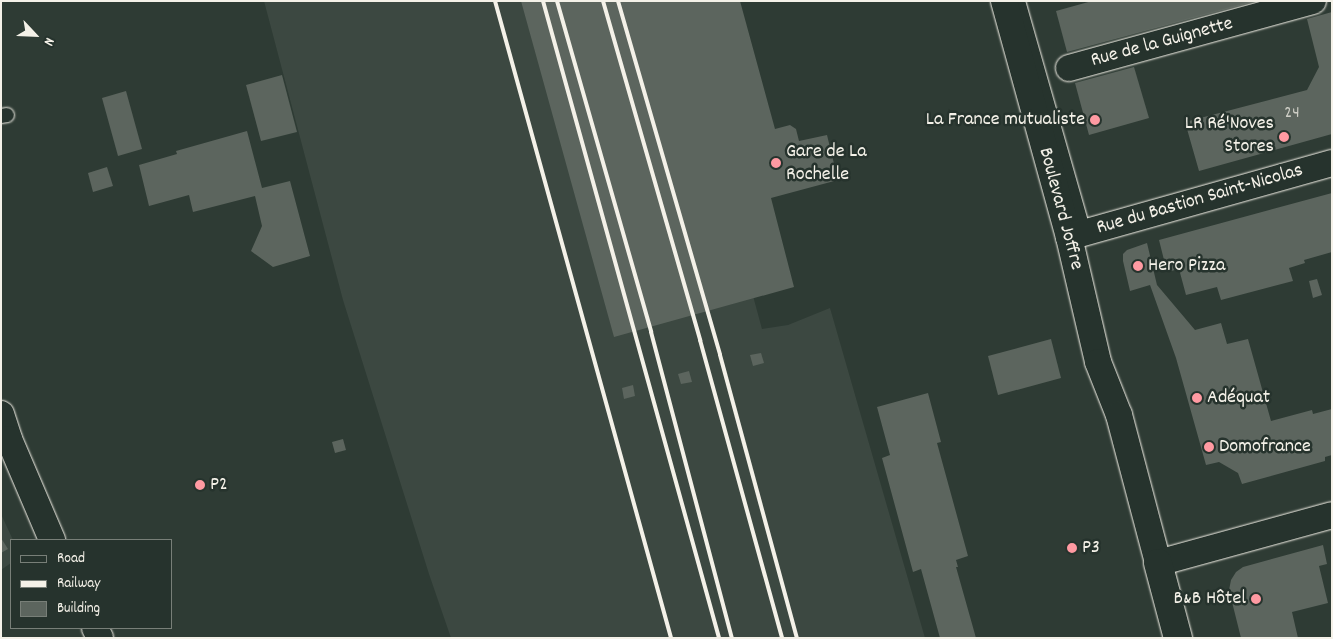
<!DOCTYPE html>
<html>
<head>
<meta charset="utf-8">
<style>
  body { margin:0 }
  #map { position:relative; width:1333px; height:639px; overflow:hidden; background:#2e3b34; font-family:Dekko,sans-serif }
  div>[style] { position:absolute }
  .built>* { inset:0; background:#3c4841 }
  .building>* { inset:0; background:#5c655e }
  .roads { filter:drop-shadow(0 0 1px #f4f1e8) drop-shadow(0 0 1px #f4f1e8) }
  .lane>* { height:14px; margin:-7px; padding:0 7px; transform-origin:7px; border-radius:7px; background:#26332d }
  .street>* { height:26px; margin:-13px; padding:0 13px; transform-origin:13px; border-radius:13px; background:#26332d }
  .secondary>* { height:28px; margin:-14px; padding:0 14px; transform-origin:14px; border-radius:14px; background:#26332d }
  .rail>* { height:4px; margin:-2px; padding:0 2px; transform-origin:2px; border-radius:2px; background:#f4f1e8 }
  .dots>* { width:14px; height:14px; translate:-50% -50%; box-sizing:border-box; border:2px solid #26332d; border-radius:50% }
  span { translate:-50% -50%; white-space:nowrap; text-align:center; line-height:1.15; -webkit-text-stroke:5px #26332d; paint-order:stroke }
  .number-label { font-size:18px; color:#cecec6 }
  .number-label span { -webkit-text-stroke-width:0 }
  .street-label { font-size:20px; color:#f4f1e8 }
  .poi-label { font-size:20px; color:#f4f1e8 }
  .right { translate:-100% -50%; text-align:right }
  .left { translate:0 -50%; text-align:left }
  .frame { position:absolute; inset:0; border:2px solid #f4f1e8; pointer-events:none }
  .legend { position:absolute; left:10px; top:539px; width:162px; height:90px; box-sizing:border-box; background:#26332d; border:1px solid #787f78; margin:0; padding:6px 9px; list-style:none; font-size:15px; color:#f4f1e8 }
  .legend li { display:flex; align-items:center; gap:10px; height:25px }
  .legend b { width:25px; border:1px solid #787f78 }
  .north { position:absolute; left:10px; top:10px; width:50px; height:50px; -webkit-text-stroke:4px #26332d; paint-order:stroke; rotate:115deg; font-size:14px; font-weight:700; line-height:20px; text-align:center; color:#f4f1e8 }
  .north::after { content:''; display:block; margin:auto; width:18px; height:22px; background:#f4f1e8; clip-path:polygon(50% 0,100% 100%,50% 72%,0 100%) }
</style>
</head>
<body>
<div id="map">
  <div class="built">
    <div style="clip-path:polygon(264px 1px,673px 1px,762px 329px,788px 325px,830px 308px,925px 638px,451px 638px,429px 574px,343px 300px)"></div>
    <div style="clip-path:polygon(1px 514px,13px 540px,11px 540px,11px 563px,1px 570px)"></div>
  </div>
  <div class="building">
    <div style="clip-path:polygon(521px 1px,740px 1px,775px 129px,790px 125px,796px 129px,799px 141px,827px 135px,838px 180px,771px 198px,794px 287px,614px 337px)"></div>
    <div style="clip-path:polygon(1092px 1px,1253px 1px,1253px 2px,1067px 52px,1056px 11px)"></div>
    <div style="clip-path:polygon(1332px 12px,1332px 134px,1199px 171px,1185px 122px,1307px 90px,1319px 67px,1307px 19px)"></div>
    <div style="clip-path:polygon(1134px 67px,1149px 118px,1089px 135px,1075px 83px)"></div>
    <div style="clip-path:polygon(282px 75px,297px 132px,261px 141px,246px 85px)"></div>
    <div style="clip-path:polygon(126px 91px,142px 149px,118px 156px,102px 98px)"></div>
    <div style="clip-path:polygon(247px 131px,262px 188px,290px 181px,310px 256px,273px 267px,251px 251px,262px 226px,255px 196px,193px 212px,189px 195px,149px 206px,139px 165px,177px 154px,176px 151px)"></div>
    <div style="clip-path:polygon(107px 167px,113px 186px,93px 192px,88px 173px)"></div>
    <div style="clip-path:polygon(1332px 193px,1332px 252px,1304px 260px,1305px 263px,1289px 268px,1293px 281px,1221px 300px,1217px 287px,1186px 295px,1179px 269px,1167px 272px,1159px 240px)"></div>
    <div style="clip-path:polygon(1147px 243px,1157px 285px,1195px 330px,1221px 323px,1227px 344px,1248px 339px,1271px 421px,1312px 410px,1313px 414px,1332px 409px,1332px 455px,1325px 457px,1325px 461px,1242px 484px,1238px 473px,1219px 462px,1206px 465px,1176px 358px,1150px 285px,1130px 291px,1123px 261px,1123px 254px,1127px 250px)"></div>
    <div style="clip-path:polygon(1317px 279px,1322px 295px,1313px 298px,1309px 281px)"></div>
    <div style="clip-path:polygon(1051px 339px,1061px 378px,998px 395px,988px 356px)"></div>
    <div style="clip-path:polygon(761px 353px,764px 363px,753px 366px,750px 355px)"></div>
    <div style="clip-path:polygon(689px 371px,692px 382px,681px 384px,678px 374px)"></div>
    <div style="clip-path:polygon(633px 385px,635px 396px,624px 399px,622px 388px)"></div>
    <div style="clip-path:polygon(928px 393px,941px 442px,937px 443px,968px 556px,956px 560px,958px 567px,956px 567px,976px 638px,940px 638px,921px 569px,913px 572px,882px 458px,890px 455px,877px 407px)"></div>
    <div style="clip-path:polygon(343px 439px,346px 450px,335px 453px,332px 442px)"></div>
    <div style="clip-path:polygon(1px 538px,8px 549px,1px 553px)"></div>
    <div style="clip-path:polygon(1323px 545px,1327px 564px,1319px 566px,1328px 603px,1292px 612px,1298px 638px,1241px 638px,1229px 590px,1231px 580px,1236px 572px,1243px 567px)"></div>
  </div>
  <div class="roads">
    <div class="lane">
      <div style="left:1018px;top:1px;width:241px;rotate:74.1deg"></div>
      <div style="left:1px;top:116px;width:6px;rotate:-9deg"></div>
    </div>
    <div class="street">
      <div style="left:1004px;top:1px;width:245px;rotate:74.6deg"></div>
      <div style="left:1069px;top:237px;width:128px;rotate:76.9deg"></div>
      <div style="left:1098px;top:362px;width:57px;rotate:68.4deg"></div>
      <div style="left:1119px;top:415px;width:153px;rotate:75.2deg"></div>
      <div style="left:1158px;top:563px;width:180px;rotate:-15.4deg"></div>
      <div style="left:1069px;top:68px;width:253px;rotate:-15.4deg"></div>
      <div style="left:1069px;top:237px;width:273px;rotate:-15.7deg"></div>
      <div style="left:1px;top:414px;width:26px;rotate:72deg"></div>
      <div style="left:9px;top:439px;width:110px;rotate:66.9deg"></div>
      <div style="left:95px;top:628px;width:11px;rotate:63deg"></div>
    </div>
    <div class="secondary">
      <div style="left:1158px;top:563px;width:78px;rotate:75.1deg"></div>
    </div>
  </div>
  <div class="rail">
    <div style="left:495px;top:1px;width:661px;rotate:74.55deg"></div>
    <div style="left:543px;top:1px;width:661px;rotate:74.55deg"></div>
    <div style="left:557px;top:1px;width:344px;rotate:74.1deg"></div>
    <div style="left:651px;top:332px;width:317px;rotate:75.2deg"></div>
    <div style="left:603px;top:1px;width:353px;rotate:74deg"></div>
    <div style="left:700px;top:340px;width:309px;rotate:74.6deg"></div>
    <div style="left:618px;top:1px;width:368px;rotate:73.9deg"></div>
    <div style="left:720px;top:355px;width:293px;rotate:74.8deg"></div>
  </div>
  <div class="dots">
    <div style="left:1095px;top:120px;background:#ff9aa2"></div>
    <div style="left:1284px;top:137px;background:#ff9aa2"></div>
    <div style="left:776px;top:163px;background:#ff9aa2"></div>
    <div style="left:1138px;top:266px;background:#ff9aa2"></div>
    <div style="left:1197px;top:398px;background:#ff9aa2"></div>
    <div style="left:1209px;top:447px;background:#ff9aa2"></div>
    <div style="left:200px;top:485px;background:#ff9aa2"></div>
    <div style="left:1072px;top:548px;background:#ff9aa2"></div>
    <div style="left:1256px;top:599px;background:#ff9aa2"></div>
  </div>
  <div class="number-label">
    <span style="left:1292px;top:114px">24</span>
  </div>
  <div class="street-label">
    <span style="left:1162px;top:43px;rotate:-15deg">Rue de la Guignette</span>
    <span style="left:1200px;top:200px;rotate:-16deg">Rue du Bastion Saint-Nicolas</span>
    <span style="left:1060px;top:209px;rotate:75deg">Boulevard Joffre</span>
  </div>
  <div class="poi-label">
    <span class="right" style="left:1085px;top:120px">La France mutualiste</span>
    <span class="right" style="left:1274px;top:136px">LR Ré'Noves<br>Stores</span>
    <span class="left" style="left:786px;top:164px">Gare de La<br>Rochelle</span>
    <span class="left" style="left:1148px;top:266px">Hero Pizza</span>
    <span class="left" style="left:1207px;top:398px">Adéquat</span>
    <span class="left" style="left:1219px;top:447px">Domofrance</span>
    <span class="left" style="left:210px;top:485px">P2</span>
    <span class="left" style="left:1082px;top:548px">P3</span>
    <span class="right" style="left:1246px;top:599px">B&amp;B Hôtel</span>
  </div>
  <div class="frame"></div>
  <ul class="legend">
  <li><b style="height:6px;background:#26332d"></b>Road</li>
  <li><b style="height:6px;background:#f4f1e8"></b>Railway</li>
  <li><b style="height:14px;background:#5c655e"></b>Building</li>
  </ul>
  <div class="north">N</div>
</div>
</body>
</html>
